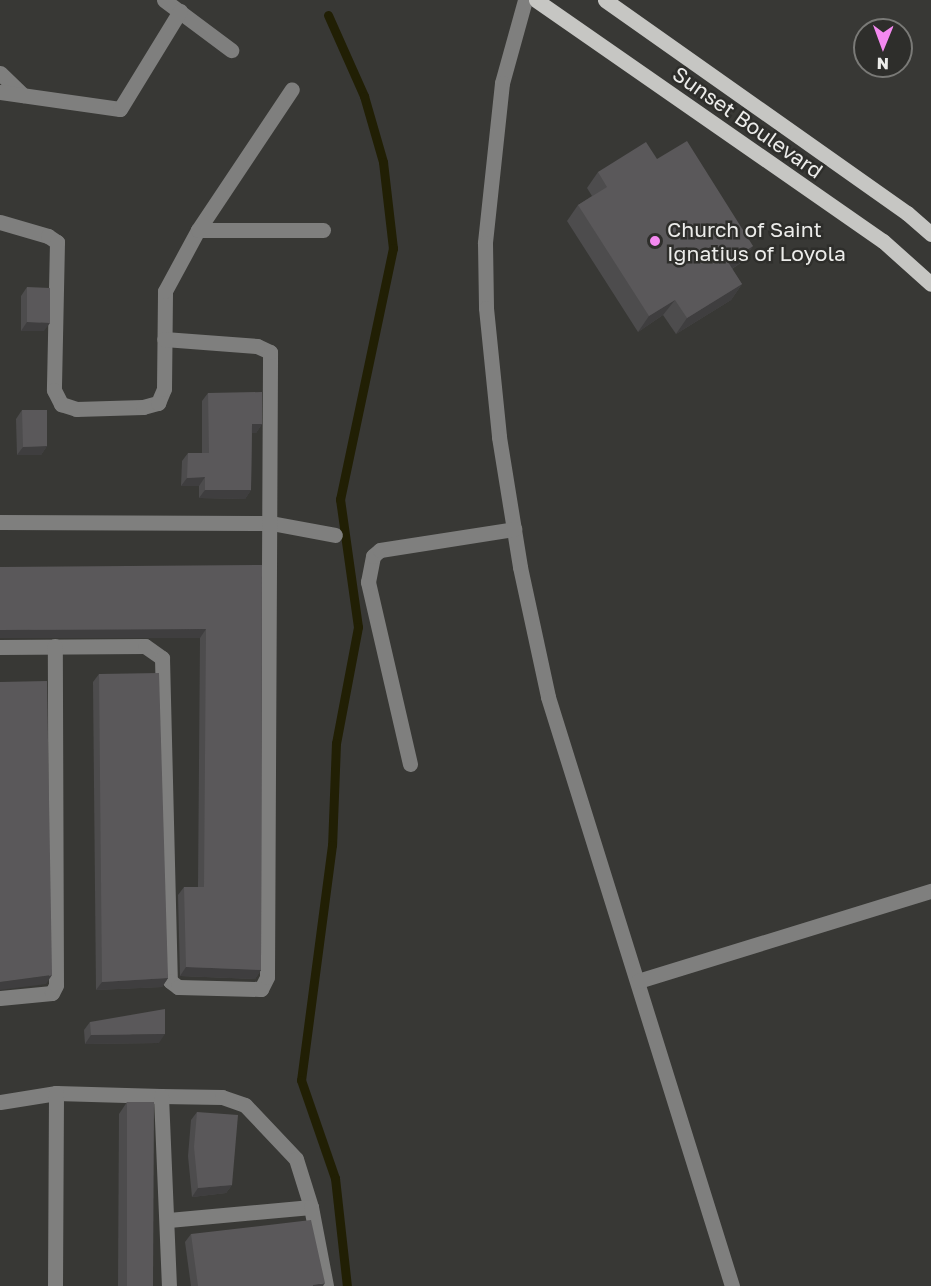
<!DOCTYPE html>
<html>
<head>
<meta charset="utf-8">
<style>
  body { margin:0 }
  #map { position:relative; width:931px; height:1286px; overflow:hidden; background:#383835; font-family:"Golos Text",sans-serif }
  div>[style] { position:absolute }
  .stream>* { height:9px; margin:-4.5px; padding:0 4.5px; transform-origin:4.5px; border-radius:4.5px; background:#211f04 }
  .minor>* { height:15px; margin:-7.5px; padding:0 7.5px; transform-origin:7.5px; border-radius:7.5px; background:#7f7f7e }
  .major>* { height:15px; margin:-7.5px; padding:0 7.5px; transform-origin:7.5px; border-radius:7.5px; background:#c6c6c3 }
  .wall>* { inset:0; background:#4d4c4d }
  .shaded-wall>* { inset:0; background:#3f3e3f }
  .building>* { inset:0; background:#5a585a }
  .dots>* { width:16px; height:16px; translate:-50% -50%; box-sizing:border-box; border:3px solid #2e2e2b; border-radius:50% }
  span { translate:-50% -50%; white-space:nowrap; text-align:center; line-height:1.15; -webkit-text-stroke:5px #2e2e2b; paint-order:stroke }
  .street-label { font-size:21px; color:#ececea }
  .poi-label { font-size:21px; color:#ececea }
  .left { translate:0 -50%; text-align:left }
  .north { position:absolute; left:853px; top:18px; width:60px; height:60px; box-sizing:border-box; background:#2e2e2b; border:2px solid #7a7a77; border-radius:50%; rotate:181deg; font-size:16px; font-weight:700; line-height:24px; text-align:center; color:#ececea }
  .north::after { content:''; display:block; margin:auto; width:21px; height:27px; background:#f489f0; clip-path:polygon(50% 0,100% 100%,50% 72%,0 100%) }
</style>
</head>
<body>
<div id="map">
  <div class="stream">
    <div style="left:328px;top:15px;width:89px;rotate:66deg"></div>
    <div style="left:364px;top:96px;width:69px;rotate:73.9deg"></div>
    <div style="left:383px;top:162px;width:87px;rotate:83.4deg"></div>
    <div style="left:393px;top:248px;width:257px;rotate:101.9deg"></div>
    <div style="left:340px;top:499px;width:129px;rotate:82deg"></div>
    <div style="left:358px;top:627px;width:118px;rotate:100.7deg"></div>
    <div style="left:336px;top:743px;width:102px;rotate:92.2deg"></div>
    <div style="left:332px;top:845px;width:237px;rotate:97.5deg"></div>
    <div style="left:301px;top:1080px;width:104px;rotate:70.9deg"></div>
    <div style="left:335px;top:1178px;width:109px;rotate:83.7deg"></div>
  </div>
  <div class="minor">
    <div style="left:164px;top:0;width:84px;rotate:36.7deg"></div>
    <div style="left:525px;top:0;width:86px;rotate:105.5deg"></div>
    <div style="left:502px;top:83px;width:161px;rotate:96.1deg"></div>
    <div style="left:485px;top:243px;width:65px;rotate:89.1deg"></div>
    <div style="left:486px;top:308px;width:130px;rotate:84.2deg"></div>
    <div style="left:499px;top:437px;width:132px;rotate:80.8deg"></div>
    <div style="left:520px;top:567px;width:133px;rotate:77.8deg"></div>
    <div style="left:548px;top:697px;width:617px;rotate:72.65deg"></div>
    <div style="left:0;top:73px;width:32px;rotate:44deg"></div>
    <div style="left:0;top:92px;width:121px;rotate:8.1deg"></div>
    <div style="left:120px;top:109px;width:115px;rotate:-58.5deg"></div>
    <div style="left:0;top:222px;width:50px;rotate:16.3deg"></div>
    <div style="left:48px;top:236px;width:11px;rotate:34deg"></div>
    <div style="left:57px;top:242px;width:148px;rotate:91.2deg"></div>
    <div style="left:54px;top:390px;width:16px;rotate:63deg"></div>
    <div style="left:61px;top:404px;width:16px;rotate:18deg"></div>
    <div style="left:76px;top:409px;width:67px;rotate:-1.7deg"></div>
    <div style="left:143px;top:407px;width:16px;rotate:-15deg"></div>
    <div style="left:158px;top:403px;width:15px;rotate:-67deg"></div>
    <div style="left:164px;top:389px;width:98px;rotate:-89.4deg"></div>
    <div style="left:165px;top:291px;width:69px;rotate:-61.6deg"></div>
    <div style="left:198px;top:230px;width:169px;rotate:-56.3deg"></div>
    <div style="left:198px;top:230px;width:125px"></div>
    <div style="left:0;top:522px;width:271px;rotate:0.2deg"></div>
    <div style="left:271px;top:523px;width:65px;rotate:10.6deg"></div>
    <div style="left:0;top:647px;width:145px;rotate:-0.4deg"></div>
    <div style="left:145px;top:646px;width:21px;rotate:35deg"></div>
    <div style="left:162px;top:658px;width:323px;rotate:88.6deg"></div>
    <div style="left:170px;top:981px;width:10px;rotate:37deg"></div>
    <div style="left:178px;top:987px;width:83px;rotate:1.4deg"></div>
    <div style="left:261px;top:989px;width:13px;rotate:-63deg"></div>
    <div style="left:267px;top:977px;width:625px;rotate:-89.72deg"></div>
    <div style="left:270px;top:352px;width:14px;rotate:-155deg"></div>
    <div style="left:257px;top:346px;width:93px;rotate:-175.7deg"></div>
    <div style="left:410px;top:764px;width:187px;rotate:-103deg"></div>
    <div style="left:368px;top:582px;width:26px;rotate:-79deg"></div>
    <div style="left:373px;top:556px;width:9px;rotate:-41deg"></div>
    <div style="left:380px;top:550px;width:136px;rotate:-8.9deg"></div>
    <div style="left:638px;top:981px;width:307px;rotate:-17.1deg"></div>
    <div style="left:0;top:998px;width:52px;rotate:-5.5deg"></div>
    <div style="left:52px;top:993px;width:9px;rotate:-63deg"></div>
    <div style="left:56px;top:985px;width:339px;rotate:-90.2deg"></div>
    <div style="left:161px;top:1096px;width:61px;rotate:0.9deg"></div>
    <div style="left:222px;top:1097px;width:24px;rotate:19deg"></div>
    <div style="left:245px;top:1105px;width:74px;rotate:46.6deg"></div>
    <div style="left:296px;top:1159px;width:50px;rotate:72.6deg"></div>
    <div style="left:311px;top:1207px;width:143px;rotate:174.8deg"></div>
    <div style="left:0;top:1102px;width:57px;rotate:-9.1deg"></div>
    <div style="left:56px;top:1093px;width:105px;rotate:1.6deg"></div>
    <div style="left:161px;top:1096px;width:190px;rotate:87.6deg"></div>
    <div style="left:311px;top:1207px;width:80px;rotate:79.2deg"></div>
    <div style="left:55px;top:1286px;width:193px;rotate:-89.7deg"></div>
  </div>
  <div class="major">
    <div style="left:536px;top:0;width:422px;rotate:34.8deg"></div>
    <div style="left:883px;top:241px;width:64px;rotate:41.9deg"></div>
    <div style="left:605px;top:0;width:370px;rotate:35.2deg"></div>
    <div style="left:907px;top:213px;width:32px;rotate:41deg"></div>
  </div>
  <div class="wall">
    <div style="clip-path:polygon(657px 159px,753px 246px,742px 262px,732px 269px,742px 284px,731px 300px,676px 334px,663px 315px,638px 332px,567px 221px,578px 205px,592px 196px,587px 188px,598px 172px)"></div>
    <div style="clip-path:polygon(27px 287px,44px 331px,21px 331px,21px 296px)"></div>
    <div style="clip-path:polygon(208px 393px,262px 424px,256px 433px,252px 433px,251px 490px,245px 499px,199px 498px,199px 486px,181px 486px,182px 461px,188px 453px,202px 453px,202px 401px)"></div>
    <div style="clip-path:polygon(22px 410px,47px 446px,41px 455px,17px 455px,16px 419px)"></div>
    <div style="clip-path:polygon(262px 565px,261px 970px,255px 979px,180px 976px,178px 895px,184px 887px,198px 887px,200px 638px,0 638px)"></div>
    <div style="clip-path:polygon(99px 674px,168px 978px,162px 987px,96px 990px,93px 682px)"></div>
    <div style="clip-path:polygon(90px 1022px,159px 1043px,85px 1044px,84px 1030px)"></div>
    <div style="clip-path:polygon(127px 1102px,153px 1286px,118px 1286px,119px 1114px)"></div>
    <div style="clip-path:polygon(197px 1112px,232px 1185px,226px 1193px,192px 1197px,188px 1156px,191px 1120px)"></div>
    <div style="clip-path:polygon(191px 1234px,323px 1286px,191px 1286px,185px 1242px)"></div>
  </div>
  <div class="shaded-wall">
    <div style="clip-path:polygon(753px 246px,742px 262px,717px 278px,728px 262px)"></div>
    <div style="clip-path:polygon(742px 284px,731px 300px,676px 334px,687px 318px)"></div>
    <div style="clip-path:polygon(675px 300px,663px 315px,638px 332px,649px 316px)"></div>
    <div style="clip-path:polygon(27px 322px,50px 323px,44px 331px,21px 331px)"></div>
    <div style="clip-path:polygon(252px 424px,262px 424px,256px 433px,246px 433px)"></div>
    <div style="clip-path:polygon(47px 446px,41px 455px,17px 455px,23px 447px)"></div>
    <div style="clip-path:polygon(205px 477px,199px 486px,181px 486px,187px 478px)"></div>
    <div style="clip-path:polygon(205px 490px,251px 490px,245px 499px,199px 498px)"></div>
    <div style="clip-path:polygon(206px 629px,200px 638px,0 638px,0 630px)"></div>
    <div style="clip-path:polygon(186px 967px,261px 970px,255px 979px,180px 976px)"></div>
    <div style="clip-path:polygon(52px 975px,46px 984px,0 990px,0 982px)"></div>
    <div style="clip-path:polygon(168px 978px,162px 987px,96px 990px,102px 982px)"></div>
    <div style="clip-path:polygon(165px 1034px,159px 1043px,85px 1044px,91px 1035px)"></div>
    <div style="clip-path:polygon(232px 1185px,226px 1193px,192px 1197px,198px 1188px)"></div>
    <div style="clip-path:polygon(325px 1283px,323px 1286px,312px 1286px,313px 1285px)"></div>
  </div>
  <div class="building">
    <div style="clip-path:polygon(687px 141px,753px 246px,728px 262px,742px 284px,687px 318px,675px 300px,649px 316px,578px 205px,607px 187px,598px 172px,646px 142px,657px 159px)"></div>
    <div style="clip-path:polygon(27px 287px,50px 288px,50px 323px,27px 322px)"></div>
    <div style="clip-path:polygon(262px 392px,262px 424px,252px 424px,251px 490px,205px 490px,205px 477px,187px 478px,188px 453px,209px 453px,208px 393px)"></div>
    <div style="clip-path:polygon(22px 410px,47px 410px,47px 446px,23px 447px)"></div>
    <div style="clip-path:polygon(262px 565px,261px 970px,186px 967px,184px 887px,204px 887px,206px 629px,0 630px,0 567px)"></div>
    <div style="clip-path:polygon(159px 673px,168px 978px,102px 982px,99px 674px)"></div>
    <div style="clip-path:polygon(47px 681px,52px 975px,0 982px,0 682px)"></div>
    <div style="clip-path:polygon(165px 1009px,165px 1034px,91px 1035px,90px 1022px)"></div>
    <div style="clip-path:polygon(127px 1102px,154px 1102px,153px 1286px,127px 1286px)"></div>
    <div style="clip-path:polygon(197px 1112px,238px 1115px,232px 1185px,198px 1188px,194px 1147px)"></div>
    <div style="clip-path:polygon(311px 1220px,325px 1283px,313px 1285px,313px 1286px,198px 1286px,191px 1234px)"></div>
  </div>
  <div class="dots">
    <div style="left:655px;top:241px;background:#f489f0"></div>
  </div>
  <div class="street-label">
    <span style="left:748px;top:122px;rotate:35deg">Sunset Boulevard</span>
  </div>
  <div class="poi-label">
    <span class="left" style="left:667px;top:241px">Church of Saint<br>Ignatius of Loyola</span>
  </div>
  <div class="north">N</div>
</div>
</body>
</html>
